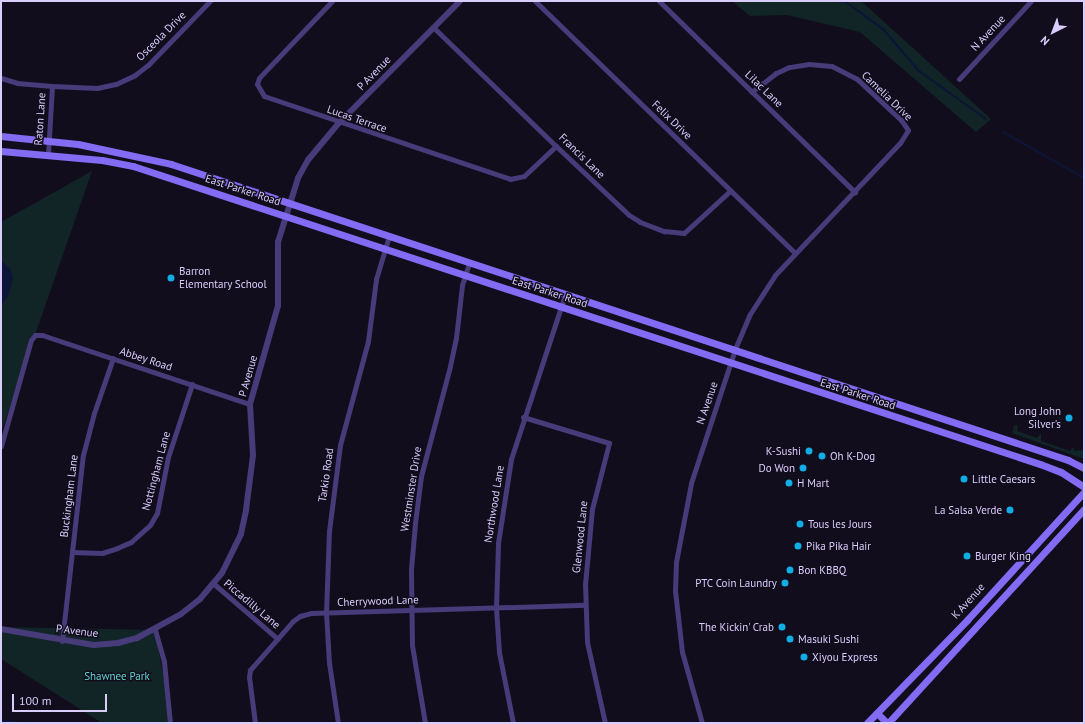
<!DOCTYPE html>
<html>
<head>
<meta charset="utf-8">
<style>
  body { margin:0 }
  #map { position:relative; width:1085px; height:724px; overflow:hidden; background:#120d1d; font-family:"PT Sans",sans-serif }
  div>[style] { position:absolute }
  .green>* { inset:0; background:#112426 }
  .water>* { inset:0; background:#0c1537 }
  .stream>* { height:2px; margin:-1px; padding:0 1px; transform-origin:1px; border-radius:1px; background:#0c1537 }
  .minor>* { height:5px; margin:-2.5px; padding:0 2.5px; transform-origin:2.5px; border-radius:2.5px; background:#473b79 }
  .tertiary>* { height:6px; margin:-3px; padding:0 3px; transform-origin:3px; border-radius:3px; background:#473b79 }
  .secondary>* { height:7px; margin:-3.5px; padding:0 3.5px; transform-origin:3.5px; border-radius:3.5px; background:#836bf4 }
  .dots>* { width:11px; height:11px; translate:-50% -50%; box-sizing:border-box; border:2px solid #120d1d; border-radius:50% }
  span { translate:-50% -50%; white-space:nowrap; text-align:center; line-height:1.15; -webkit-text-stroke:3px #120d1d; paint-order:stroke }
  .street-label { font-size:11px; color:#d9cdfb }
  .poi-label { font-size:11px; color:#d9cdfb }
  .left { translate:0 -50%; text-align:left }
  .right { translate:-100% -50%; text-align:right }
  .park-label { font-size:11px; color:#5fd5ca }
  .frame { position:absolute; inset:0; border:2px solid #d9cdfb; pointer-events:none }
  .north { position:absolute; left:1033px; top:12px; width:40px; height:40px; -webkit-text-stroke:3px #120d1d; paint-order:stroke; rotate:222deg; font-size:11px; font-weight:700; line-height:16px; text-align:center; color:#d9cdfb }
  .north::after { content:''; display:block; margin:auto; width:14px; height:18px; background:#d9cdfb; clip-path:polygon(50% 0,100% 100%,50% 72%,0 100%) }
  .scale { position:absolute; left:12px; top:694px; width:95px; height:18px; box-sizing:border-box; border:2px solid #d9cdfb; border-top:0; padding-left:5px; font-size:12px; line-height:14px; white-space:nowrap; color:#d9cdfb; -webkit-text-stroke:3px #120d1d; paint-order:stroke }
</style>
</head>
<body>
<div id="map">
  <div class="green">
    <div style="clip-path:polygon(732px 1px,861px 1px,991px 119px,976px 132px,860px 32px,787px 15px,750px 16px)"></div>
    <div style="clip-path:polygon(92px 171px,1px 433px,1px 222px)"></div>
    <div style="clip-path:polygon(1018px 425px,1017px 431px,1037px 438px,1041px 433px,1041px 441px,1070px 451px,1073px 447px,1075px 451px,1084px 450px,1084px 459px,1012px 433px,1014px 426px)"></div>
    <div style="clip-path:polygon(1px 627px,155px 630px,172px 723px,102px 723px,1px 659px)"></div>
  </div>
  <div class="water">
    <div style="clip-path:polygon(1px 260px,11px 270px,13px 279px,8px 296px,1px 305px)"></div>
  </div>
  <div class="stream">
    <div style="left:837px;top:1px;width:9px;rotate:6deg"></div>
    <div style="left:846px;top:2px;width:46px;rotate:36.1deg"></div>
    <div style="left:883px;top:29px;width:55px;rotate:49.4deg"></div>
    <div style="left:919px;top:71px;width:82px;rotate:35.6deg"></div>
    <div style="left:1003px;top:132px;width:93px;rotate:29.6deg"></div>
    <div style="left:1px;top:720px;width:18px;rotate:9deg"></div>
  </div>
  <div class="minor">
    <div style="left:332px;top:1px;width:106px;rotate:133.5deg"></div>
    <div style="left:259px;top:78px;width:6px;rotate:108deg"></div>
    <div style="left:257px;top:84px;width:14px;rotate:60deg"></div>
    <div style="left:264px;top:96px;width:260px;rotate:18.6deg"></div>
    <div style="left:510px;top:179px;width:14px;rotate:-12deg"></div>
    <div style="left:524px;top:176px;width:44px;rotate:-43.2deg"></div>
    <div style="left:535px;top:1px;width:362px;rotate:44.1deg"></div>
    <div style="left:659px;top:1px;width:274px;rotate:44.3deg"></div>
    <div style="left:433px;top:27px;width:171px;rotate:44.1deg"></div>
    <div style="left:556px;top:146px;width:100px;rotate:43.4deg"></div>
    <div style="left:629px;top:215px;width:13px;rotate:32deg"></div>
    <div style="left:640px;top:222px;width:26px;rotate:21deg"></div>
    <div style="left:664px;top:231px;width:20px;rotate:6deg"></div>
    <div style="left:684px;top:233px;width:62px;rotate:-42.4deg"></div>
    <div style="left:1px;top:78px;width:17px;rotate:17deg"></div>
    <div style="left:17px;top:83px;width:35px;rotate:5deg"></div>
    <div style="left:52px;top:86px;width:45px;rotate:2.5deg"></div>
    <div style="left:97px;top:88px;width:19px;rotate:-12deg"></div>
    <div style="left:116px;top:84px;width:21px;rotate:-25deg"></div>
    <div style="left:135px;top:75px;width:16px;rotate:-38deg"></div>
    <div style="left:148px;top:65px;width:89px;rotate:-45.9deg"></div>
    <div style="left:959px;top:79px;width:106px;rotate:-47.3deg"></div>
    <div style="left:48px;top:154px;width:68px;rotate:-86.6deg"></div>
    <div style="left:523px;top:417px;width:90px;rotate:16.8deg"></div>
    <div style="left:609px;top:443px;width:68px;rotate:104.4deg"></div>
    <div style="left:592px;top:509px;width:75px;rotate:95.3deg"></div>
    <div style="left:585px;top:584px;width:58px;rotate:88deg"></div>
    <div style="left:587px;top:642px;width:83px;rotate:77.5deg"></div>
    <div style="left:1px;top:446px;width:110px;rotate:-74.2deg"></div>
    <div style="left:31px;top:340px;width:6px;rotate:-51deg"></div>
    <div style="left:35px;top:335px;width:7px"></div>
    <div style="left:42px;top:335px;width:219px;rotate:18.4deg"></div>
    <div style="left:72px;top:552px;width:30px;rotate:2deg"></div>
    <div style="left:102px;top:553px;width:16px;rotate:-18deg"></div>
    <div style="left:117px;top:548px;width:15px;rotate:-23deg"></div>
    <div style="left:131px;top:542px;width:25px;rotate:-42deg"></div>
    <div style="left:150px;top:525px;width:14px;rotate:-60deg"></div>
    <div style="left:157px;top:513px;width:57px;rotate:-78.9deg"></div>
    <div style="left:168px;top:457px;width:77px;rotate:-71.8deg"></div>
    <div style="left:214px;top:584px;width:84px;rotate:40.7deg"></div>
    <div style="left:155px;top:630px;width:33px;rotate:74deg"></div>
    <div style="left:164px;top:662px;width:61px;rotate:84.4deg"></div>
    <div style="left:62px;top:641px;width:187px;rotate:-83.6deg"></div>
    <div style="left:83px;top:455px;width:43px;rotate:-75.3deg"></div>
    <div style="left:94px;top:413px;width:58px;rotate:-70.9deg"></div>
    <div style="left:255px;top:723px;width:46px;rotate:-97.4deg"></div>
    <div style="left:249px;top:677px;width:7px;rotate:-82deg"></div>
    <div style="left:250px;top:670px;width:65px;rotate:-48.7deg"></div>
    <div style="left:293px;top:621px;width:9px;rotate:-36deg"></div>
    <div style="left:300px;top:616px;width:11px;rotate:-15deg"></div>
    <div style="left:311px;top:613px;width:274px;rotate:-1.7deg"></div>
    <div style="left:338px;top:723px;width:61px;rotate:-98.5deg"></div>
    <div style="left:329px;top:663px;width:50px;rotate:-93.4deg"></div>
    <div style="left:326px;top:613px;width:82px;rotate:-87.9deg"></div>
    <div style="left:329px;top:531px;width:87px;rotate:-82.7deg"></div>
    <div style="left:340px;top:445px;width:108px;rotate:-74.9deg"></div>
    <div style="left:368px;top:341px;width:63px;rotate:-82.6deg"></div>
    <div style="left:376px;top:279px;width:45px;rotate:-73.2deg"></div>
    <div style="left:425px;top:723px;width:79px;rotate:-99.5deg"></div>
    <div style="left:412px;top:645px;width:76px;rotate:-90.8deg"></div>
    <div style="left:411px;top:569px;width:46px;rotate:-85deg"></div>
    <div style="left:415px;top:523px;width:47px;rotate:-82.7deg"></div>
    <div style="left:421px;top:476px;width:114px;rotate:-75.2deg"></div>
    <div style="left:450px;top:366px;width:29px;rotate:-78deg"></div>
    <div style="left:456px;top:338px;width:53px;rotate:-83.5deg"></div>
    <div style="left:462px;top:285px;width:23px;rotate:-72deg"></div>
    <div style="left:513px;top:723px;width:72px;rotate:-101.2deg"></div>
    <div style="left:499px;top:652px;width:44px;rotate:-93.9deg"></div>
    <div style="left:496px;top:608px;width:65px;rotate:-88.2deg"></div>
    <div style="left:498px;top:543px;width:85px;rotate:-81.2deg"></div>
    <div style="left:511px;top:459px;width:173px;rotate:-71.8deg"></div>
    <div style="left:702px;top:723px;width:74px;rotate:-105.7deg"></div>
    <div style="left:682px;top:652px;width:61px;rotate:-96.5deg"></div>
    <div style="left:675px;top:591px;width:29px;rotate:-88deg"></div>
    <div style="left:676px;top:562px;width:80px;rotate:-79.2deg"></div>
    <div style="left:691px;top:483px;width:141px;rotate:-71.8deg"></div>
    <div style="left:735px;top:349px;width:38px;rotate:-67deg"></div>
    <div style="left:750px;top:314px;width:46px;rotate:-57.3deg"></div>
    <div style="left:775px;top:275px;width:182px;rotate:-46.6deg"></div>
    <div style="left:900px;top:143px;width:15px;rotate:-58deg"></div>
    <div style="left:908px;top:130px;width:12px;rotate:-125deg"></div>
    <div style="left:901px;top:120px;width:60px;rotate:-137deg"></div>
    <div style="left:857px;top:79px;width:29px;rotate:-153deg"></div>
    <div style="left:831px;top:66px;width:22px;rotate:-175deg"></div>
    <div style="left:809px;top:64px;width:20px;rotate:171deg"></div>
    <div style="left:789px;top:67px;width:14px;rotate:155deg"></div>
    <div style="left:776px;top:73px;width:31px;rotate:142deg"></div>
  </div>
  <div class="tertiary">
    <div style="left:1px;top:629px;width:94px;rotate:9.8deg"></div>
    <div style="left:94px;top:645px;width:24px;rotate:-5deg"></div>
    <div style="left:118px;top:643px;width:20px;rotate:-15deg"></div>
    <div style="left:137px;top:638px;width:50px;rotate:-28.6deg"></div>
    <div style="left:181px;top:614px;width:24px;rotate:-38deg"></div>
    <div style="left:200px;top:599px;width:34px;rotate:-50deg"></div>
    <div style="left:222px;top:573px;width:43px;rotate:-64deg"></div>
    <div style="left:241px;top:534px;width:25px;rotate:-78deg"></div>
    <div style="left:246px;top:510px;width:55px;rotate:-82.7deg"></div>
    <div style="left:253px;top:455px;width:51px;rotate:-93.4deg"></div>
    <div style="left:250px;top:404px;width:102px;rotate:-74.1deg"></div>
    <div style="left:278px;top:306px;width:64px;rotate:-90deg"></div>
    <div style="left:278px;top:242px;width:67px;rotate:-72.6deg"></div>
    <div style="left:298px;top:178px;width:21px;rotate:-61deg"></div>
    <div style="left:308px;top:160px;width:47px;rotate:-50.2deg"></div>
    <div style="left:338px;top:124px;width:173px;rotate:-45.2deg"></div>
  </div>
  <div class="secondary">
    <div style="left:1px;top:136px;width:77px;rotate:5.9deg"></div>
    <div style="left:78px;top:144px;width:95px;rotate:12.1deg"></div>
    <div style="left:171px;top:164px;width:945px;rotate:18.26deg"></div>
    <div style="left:1068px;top:460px;width:18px;rotate:27deg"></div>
    <div style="left:1px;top:151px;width:101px;rotate:5.1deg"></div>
    <div style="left:102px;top:160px;width:32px;rotate:11deg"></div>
    <div style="left:133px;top:166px;width:955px;rotate:18.19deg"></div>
    <div style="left:1040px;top:464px;width:22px;rotate:21deg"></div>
    <div style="left:1061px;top:472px;width:27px;rotate:33deg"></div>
    <div style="left:877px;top:713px;width:14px;rotate:45deg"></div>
    <div style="left:867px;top:723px;width:144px;rotate:-45.8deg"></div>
    <div style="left:967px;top:620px;width:173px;rotate:-47.6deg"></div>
    <div style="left:888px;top:723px;width:290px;rotate:-47.5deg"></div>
  </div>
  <div class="dots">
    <div style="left:171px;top:278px;background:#10aee4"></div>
    <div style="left:1069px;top:418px;background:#10aee4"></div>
    <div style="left:809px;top:451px;background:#10aee4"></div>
    <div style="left:822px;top:456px;background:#10aee4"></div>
    <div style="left:803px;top:468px;background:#10aee4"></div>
    <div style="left:964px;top:479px;background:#10aee4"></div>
    <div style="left:789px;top:483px;background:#10aee4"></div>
    <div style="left:1010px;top:510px;background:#10aee4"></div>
    <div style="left:800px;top:524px;background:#10aee4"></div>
    <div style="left:798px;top:546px;background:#10aee4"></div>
    <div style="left:967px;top:556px;background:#10aee4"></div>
    <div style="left:790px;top:570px;background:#10aee4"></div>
    <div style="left:785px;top:583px;background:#10aee4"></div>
    <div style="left:782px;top:627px;background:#10aee4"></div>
    <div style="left:790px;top:639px;background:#10aee4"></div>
    <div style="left:804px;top:657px;background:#10aee4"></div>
  </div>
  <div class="street-label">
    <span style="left:988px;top:33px;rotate:-47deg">N Avenue</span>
    <span style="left:161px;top:36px;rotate:-45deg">Osceola Drive</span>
    <span style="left:374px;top:73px;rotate:-46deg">P Avenue</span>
    <span style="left:764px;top:89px;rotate:44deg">Lilac Lane</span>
    <span style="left:887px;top:96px;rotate:44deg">Camelia Drive</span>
    <span style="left:40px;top:119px;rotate:-86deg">Raton Lane</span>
    <span style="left:357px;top:119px;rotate:19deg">Lucas Terrace</span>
    <span style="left:672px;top:120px;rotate:44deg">Felix Drive</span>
    <span style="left:582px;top:156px;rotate:44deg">Francis Lane</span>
    <span style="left:243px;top:190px;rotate:18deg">East Parker Road</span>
    <span style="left:550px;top:292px;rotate:18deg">East Parker Road</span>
    <span style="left:146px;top:359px;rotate:18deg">Abbey Road</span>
    <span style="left:248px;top:376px;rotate:-74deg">P Avenue</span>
    <span style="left:858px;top:394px;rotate:18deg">East Parker Road</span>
    <span style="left:707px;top:403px;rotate:-71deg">N Avenue</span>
    <span style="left:156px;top:471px;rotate:-75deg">Nottingham Lane</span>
    <span style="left:326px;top:475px;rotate:-82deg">Tarkio Road</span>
    <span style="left:411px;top:489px;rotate:-81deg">Westminster Drive</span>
    <span style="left:69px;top:496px;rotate:-83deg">Buckingham Lane</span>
    <span style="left:494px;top:504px;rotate:-81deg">Northwood Lane</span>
    <span style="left:580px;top:537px;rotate:-84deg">Glenwood Lane</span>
    <span style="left:378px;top:601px;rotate:-2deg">Cherrywood Lane</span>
    <span style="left:968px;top:601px;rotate:-48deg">K Avenue</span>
    <span style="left:252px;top:604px;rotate:40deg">Piccadilly Lane</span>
    <span style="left:77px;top:631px;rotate:7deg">P Avenue</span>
  </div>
  <div class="poi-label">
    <span class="left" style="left:179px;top:278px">Barron<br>Elementary School</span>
    <span class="right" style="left:1061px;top:418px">Long John<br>Silver's</span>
    <span class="right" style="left:801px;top:451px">K-Sushi</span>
    <span class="left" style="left:830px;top:456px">Oh K-Dog</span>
    <span class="right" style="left:795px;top:468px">Do Won</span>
    <span class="left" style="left:972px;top:479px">Little Caesars</span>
    <span class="left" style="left:797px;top:483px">H Mart</span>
    <span class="right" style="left:1002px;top:510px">La Salsa Verde</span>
    <span class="left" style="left:808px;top:524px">Tous les Jours</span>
    <span class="left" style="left:806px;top:546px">Pika Pika Hair</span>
    <span class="left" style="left:975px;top:556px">Burger King</span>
    <span class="left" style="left:798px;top:570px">Bon KBBQ</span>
    <span class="right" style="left:777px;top:583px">PTC Coin Laundry</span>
    <span class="right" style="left:774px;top:627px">The Kickin' Crab</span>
    <span class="left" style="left:798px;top:639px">Masuki Sushi</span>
    <span class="left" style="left:812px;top:657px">Xiyou Express</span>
  </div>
  <div class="park-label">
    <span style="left:117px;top:676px">Shawnee Park</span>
  </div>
  <div class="frame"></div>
  <div class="north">N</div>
  <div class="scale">100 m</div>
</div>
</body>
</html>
